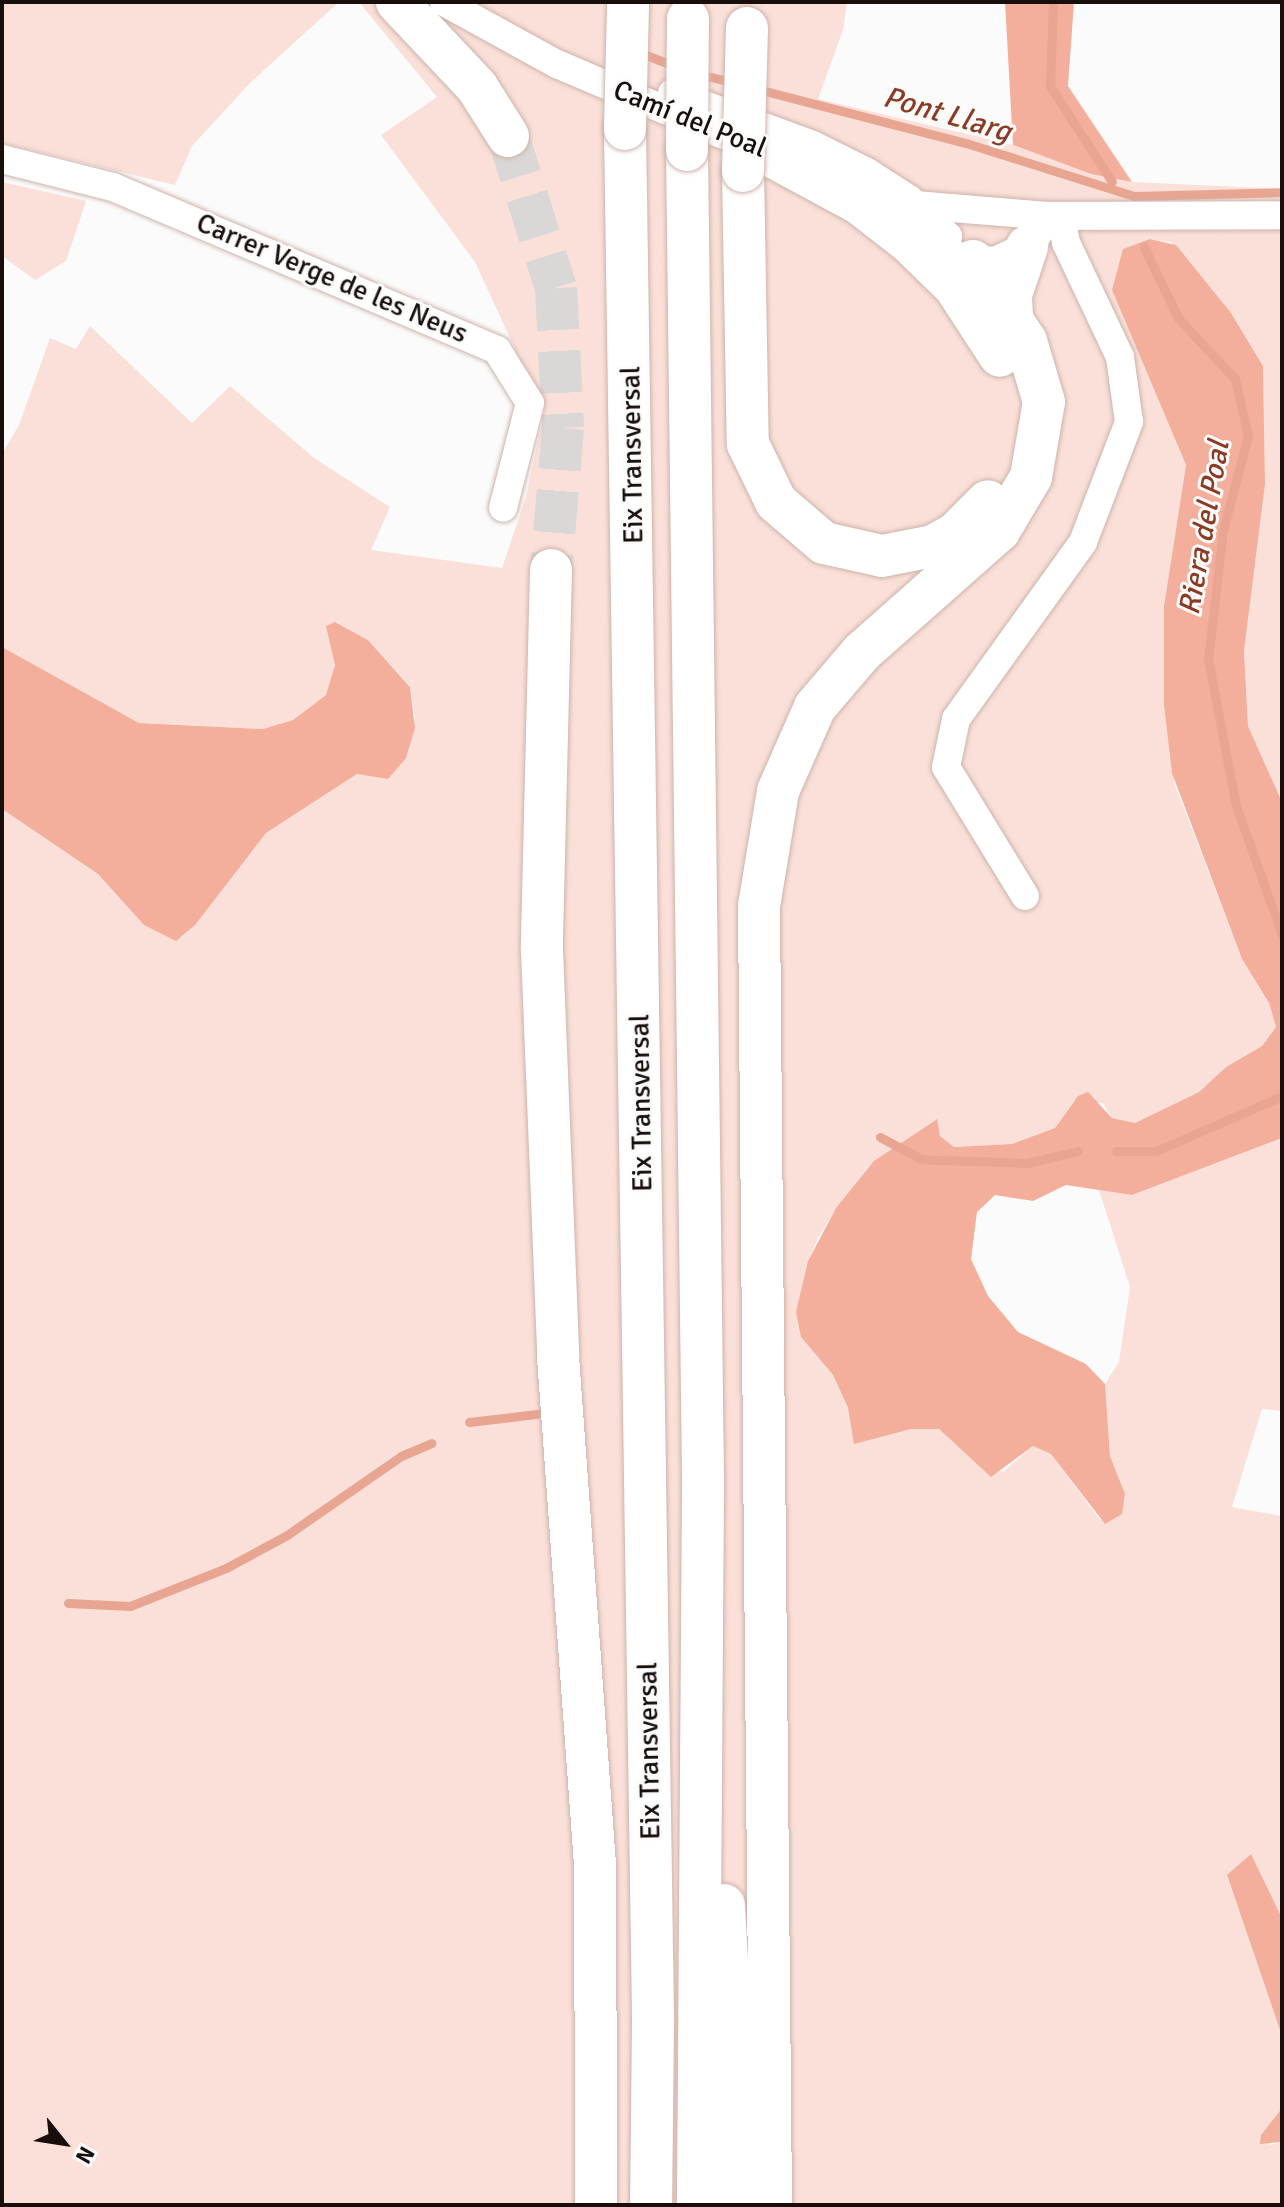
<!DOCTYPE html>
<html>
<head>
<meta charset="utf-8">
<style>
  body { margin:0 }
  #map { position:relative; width:1284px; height:2207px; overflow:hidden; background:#fbfbfb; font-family:Signika,sans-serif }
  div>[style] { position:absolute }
  .green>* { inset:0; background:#fae0d8 }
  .forest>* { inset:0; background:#f3af9b }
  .stream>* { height:9px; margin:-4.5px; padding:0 4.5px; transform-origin:4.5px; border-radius:4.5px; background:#e8a591 }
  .highway-tunnel>* { height:42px; margin-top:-21px; transform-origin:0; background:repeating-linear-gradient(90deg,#d9d8d7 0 42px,transparent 0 63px) }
  .roads { filter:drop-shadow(0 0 2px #cdb3ab) drop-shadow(0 0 2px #cdb3ab) }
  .minor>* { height:28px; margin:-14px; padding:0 14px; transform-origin:14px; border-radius:14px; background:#fff }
  .highway>* { height:42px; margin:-21px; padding:0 21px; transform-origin:21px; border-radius:21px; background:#fff }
  .bridges { filter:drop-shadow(0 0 2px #cdb3ab) drop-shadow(0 0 2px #cdb3ab) }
  .highway-bridge>* { height:42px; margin:-21px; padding:0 21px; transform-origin:21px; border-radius:21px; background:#fff }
  span { translate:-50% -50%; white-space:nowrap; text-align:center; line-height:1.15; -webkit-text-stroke:6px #fbfbfb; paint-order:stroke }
  .street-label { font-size:28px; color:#180f0c }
  .water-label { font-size:30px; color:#8b3b24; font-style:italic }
  .frame { position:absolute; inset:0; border:4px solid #180f0c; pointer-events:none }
  .north { position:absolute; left:24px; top:2103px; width:80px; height:80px; -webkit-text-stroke:6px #fbfbfb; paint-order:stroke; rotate:120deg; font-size:22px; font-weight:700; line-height:32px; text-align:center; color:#180f0c }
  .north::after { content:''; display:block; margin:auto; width:28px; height:36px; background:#180f0c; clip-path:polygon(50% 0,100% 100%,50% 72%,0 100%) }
</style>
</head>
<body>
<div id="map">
  <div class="green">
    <div style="clip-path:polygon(2px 2px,339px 2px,250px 83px,192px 146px,175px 185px,2px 143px)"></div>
    <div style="clip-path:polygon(359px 2px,847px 2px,843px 30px,818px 99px,1013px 145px,1091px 174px,1132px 182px,1282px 189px,1282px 802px,1248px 726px,1244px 651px,1265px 484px,1263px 366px,1231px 313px,1171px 242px,1150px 239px,1112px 290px,1186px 465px,1164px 606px,1164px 705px,1175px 785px,1242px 959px,1269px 1003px,1276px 1027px,1262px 1046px,1226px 1067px,1199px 1092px,1135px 1123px,1112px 1118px,1103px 1103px,1074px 1101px,1055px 1128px,1012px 1144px,954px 1147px,940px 1136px,936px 1119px,904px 1141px,836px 1208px,818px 1238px,808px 1261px,801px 1337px,833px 1375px,862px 1441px,911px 1429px,939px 1429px,967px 1455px,1003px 1472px,1033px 1446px,1051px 1454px,1100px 1520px,1122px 1513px,1125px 1494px,1110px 1456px,1105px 1384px,1119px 1362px,1130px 1287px,1099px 1190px,1132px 1195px,1282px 1138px,1282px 1411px,1262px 1409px,1232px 1507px,1282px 1516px,1282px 1918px,1251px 1854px,1227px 1876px,1282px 2036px,1282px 2108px,1261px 2135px,1270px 2145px,1282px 2142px,1282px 2205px,2px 2205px,2px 809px,98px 874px,144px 925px,186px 933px,266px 833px,357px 774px,379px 776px,406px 758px,415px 717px,410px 686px,368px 640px,336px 622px,334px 675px,326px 695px,293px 720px,263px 729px,139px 723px,2px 647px,2px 454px,19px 425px,50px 338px,76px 349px,90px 326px,192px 423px,230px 386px,314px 458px,390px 507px,371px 550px,502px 568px,526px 497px,544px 412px,475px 262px,381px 135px,437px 97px)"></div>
    <div style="clip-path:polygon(2px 182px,86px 201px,66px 261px,35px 280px,2px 256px)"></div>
  </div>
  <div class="forest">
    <div style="clip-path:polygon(1005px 2px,1074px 2px,1068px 86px,1132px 182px,1091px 174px,1013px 145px)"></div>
    <div style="clip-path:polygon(1150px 239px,1176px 245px,1231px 313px,1263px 366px,1265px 484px,1244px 651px,1248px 726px,1282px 802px,1282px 1138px,1132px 1195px,1066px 1185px,1033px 1201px,995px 1195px,977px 1212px,971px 1259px,988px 1296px,1018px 1332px,1086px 1364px,1105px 1384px,1110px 1456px,1125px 1494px,1122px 1514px,1105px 1524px,1051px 1454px,1033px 1446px,991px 1477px,939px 1429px,911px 1429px,854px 1444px,848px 1408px,833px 1375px,801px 1337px,796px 1312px,808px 1261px,836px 1208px,874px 1161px,937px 1119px,940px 1136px,954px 1147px,1012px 1144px,1055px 1128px,1078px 1096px,1088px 1092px,1112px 1118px,1135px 1123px,1199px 1092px,1226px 1067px,1262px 1046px,1276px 1027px,1269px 1003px,1242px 959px,1172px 773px,1164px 705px,1164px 606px,1186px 465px,1112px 290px,1123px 249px)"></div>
    <div style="clip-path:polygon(335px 622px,368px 640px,410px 687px,415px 728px,406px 758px,388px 779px,357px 774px,266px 833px,195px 925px,176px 941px,144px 925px,98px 874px,2px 809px,2px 647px,139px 723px,263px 729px,293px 720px,326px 695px,335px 665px,326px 626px)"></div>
    <div style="clip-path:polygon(1251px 1854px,1282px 1918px,1282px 2036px,1227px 1875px)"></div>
    <div style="clip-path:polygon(1282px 2108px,1282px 2142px,1260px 2144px,1261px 2135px)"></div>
  </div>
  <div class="stream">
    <div style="left:1053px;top:2px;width:84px;rotate:92deg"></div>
    <div style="left:1050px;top:86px;width:114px;rotate:57.1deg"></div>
    <div style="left:638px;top:52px;width:42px;rotate:21deg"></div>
    <div style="left:699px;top:74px;width:37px;rotate:14deg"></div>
    <div style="left:757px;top:89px;width:216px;rotate:14.5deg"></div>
    <div style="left:966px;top:143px;width:176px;rotate:17.5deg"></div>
    <div style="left:1134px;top:196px;width:148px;rotate:-1.5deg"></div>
    <div style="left:1144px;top:247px;width:79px;rotate:64.4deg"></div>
    <div style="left:1178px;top:318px;width:83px;rotate:46.9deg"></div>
    <div style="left:1235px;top:379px;width:58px;rotate:77.2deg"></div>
    <div style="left:1248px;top:436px;width:97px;rotate:104.9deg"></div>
    <div style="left:1223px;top:530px;width:130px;rotate:96.6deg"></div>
    <div style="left:1208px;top:659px;width:150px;rotate:79.2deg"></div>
    <div style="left:1236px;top:806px;width:137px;rotate:70.4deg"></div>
    <div style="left:880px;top:1137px;width:47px;rotate:28.2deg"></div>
    <div style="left:921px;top:1159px;width:22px;rotate:3deg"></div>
    <div style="left:943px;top:1160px;width:84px;rotate:2deg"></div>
    <div style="left:1027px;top:1163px;width:52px;rotate:-13.2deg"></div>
    <div style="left:1116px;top:1151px;width:40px"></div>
    <div style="left:1156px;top:1151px;width:137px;rotate:-23.6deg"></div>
    <div style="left:469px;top:1422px;width:77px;rotate:-6.8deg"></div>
    <div style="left:68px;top:1603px;width:62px;rotate:2.8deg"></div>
    <div style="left:130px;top:1606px;width:103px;rotate:-21.6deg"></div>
    <div style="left:226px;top:1568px;width:69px;rotate:-28.4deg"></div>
    <div style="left:287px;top:1535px;width:139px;rotate:-34.7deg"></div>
    <div style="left:401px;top:1456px;width:33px;rotate:-23deg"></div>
  </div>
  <div class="highway-tunnel">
    <div style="left:508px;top:136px;width:159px;rotate:72.5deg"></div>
    <div style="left:556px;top:288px;width:140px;rotate:87.1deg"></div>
    <div style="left:563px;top:428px;width:143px;rotate:94.8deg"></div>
  </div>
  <div class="roads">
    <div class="minor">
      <div style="left:444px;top:2px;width:129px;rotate:28.8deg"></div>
      <div style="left:557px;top:64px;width:216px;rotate:23.1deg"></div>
      <div style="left:672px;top:93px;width:150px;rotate:20.2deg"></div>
      <div style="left:813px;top:145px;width:60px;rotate:26.6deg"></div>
      <div style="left:867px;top:172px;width:50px;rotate:32.7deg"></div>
      <div style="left:909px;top:199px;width:54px;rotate:43.5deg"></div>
      <div style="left:2px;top:159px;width:114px;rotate:14.2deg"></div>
      <div style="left:113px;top:187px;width:417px;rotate:23deg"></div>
      <div style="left:497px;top:350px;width:62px;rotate:58.1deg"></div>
      <div style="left:530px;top:403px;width:108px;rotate:104.4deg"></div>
      <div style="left:915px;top:205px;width:133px;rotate:4.7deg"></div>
      <div style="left:1048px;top:216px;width:234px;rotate:-0.2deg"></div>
      <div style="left:922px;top:231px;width:47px;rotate:35.4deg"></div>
      <div style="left:960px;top:258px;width:35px;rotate:5deg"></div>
      <div style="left:995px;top:261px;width:42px;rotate:-25.3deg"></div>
      <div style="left:1033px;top:243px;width:31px;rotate:-61deg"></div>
      <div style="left:1025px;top:896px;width:151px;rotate:-121.5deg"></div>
      <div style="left:946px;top:767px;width:49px;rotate:-78.2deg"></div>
      <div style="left:956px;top:719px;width:218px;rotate:-54.3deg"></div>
      <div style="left:1083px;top:542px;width:129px;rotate:-69deg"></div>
      <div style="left:1129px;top:422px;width:66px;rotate:-97.9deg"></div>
      <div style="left:1120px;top:357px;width:126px;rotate:-115.3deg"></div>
      <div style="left:1066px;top:243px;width:27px;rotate:-100deg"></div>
    </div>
    <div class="highway">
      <div style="left:397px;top:2px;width:117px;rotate:46.7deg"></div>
      <div style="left:477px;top:87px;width:58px;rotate:57.7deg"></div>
      <div style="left:625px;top:129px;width:1893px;rotate:89.15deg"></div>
      <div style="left:653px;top:2022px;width:183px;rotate:90.6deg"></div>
      <div style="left:687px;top:150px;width:1338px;rotate:89.31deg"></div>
      <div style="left:703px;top:1488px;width:717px;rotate:90.4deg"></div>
      <div style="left:764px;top:152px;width:109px;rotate:28.4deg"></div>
      <div style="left:860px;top:204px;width:63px;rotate:38deg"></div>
      <div style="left:910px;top:243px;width:63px;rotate:44.4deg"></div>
      <div style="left:955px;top:287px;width:82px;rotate:56.9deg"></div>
      <div style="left:743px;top:171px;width:273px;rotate:89deg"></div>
      <div style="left:748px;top:444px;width:64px;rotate:64.2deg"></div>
      <div style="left:776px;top:502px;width:63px;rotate:40.5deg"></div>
      <div style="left:824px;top:543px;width:59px;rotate:12.6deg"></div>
      <div style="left:882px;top:556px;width:52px;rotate:-11.1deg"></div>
      <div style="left:933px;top:546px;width:26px;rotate:-29deg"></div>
      <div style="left:956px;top:533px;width:45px;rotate:-45deg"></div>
      <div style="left:1012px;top:316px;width:21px;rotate:-93deg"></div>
      <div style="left:1011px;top:295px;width:51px;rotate:-71.6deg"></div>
      <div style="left:551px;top:570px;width:380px;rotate:91.4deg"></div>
      <div style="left:542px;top:950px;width:407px;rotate:87.7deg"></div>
      <div style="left:558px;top:1357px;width:508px;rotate:85.83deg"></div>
      <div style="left:595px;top:1864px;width:341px;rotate:89.8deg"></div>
      <div style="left:724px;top:1905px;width:300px;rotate:86.9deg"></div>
      <div style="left:771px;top:2205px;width:1299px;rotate:-90.53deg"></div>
      <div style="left:759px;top:906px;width:117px;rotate:-80.6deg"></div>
      <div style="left:778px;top:791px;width:92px;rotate:-66.2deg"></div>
      <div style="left:815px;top:707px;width:72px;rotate:-49.5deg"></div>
      <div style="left:862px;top:652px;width:183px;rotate:-41.5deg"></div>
      <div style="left:999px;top:531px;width:63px;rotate:-59.3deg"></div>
      <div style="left:1031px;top:477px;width:76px;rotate:-80.2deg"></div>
      <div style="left:1044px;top:402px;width:64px;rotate:-106.4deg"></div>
      <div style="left:1026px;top:341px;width:96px;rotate:-123.5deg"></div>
    </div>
  </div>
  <div class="bridges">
    <div class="highway-bridge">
      <div style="left:625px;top:129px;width:127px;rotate:-88.6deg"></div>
      <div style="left:687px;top:150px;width:131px;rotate:-89.6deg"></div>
      <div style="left:743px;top:171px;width:143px;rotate:-88.4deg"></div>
    </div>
  </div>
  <div class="street-label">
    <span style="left:690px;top:119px;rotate:22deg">Camí del Poal</span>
    <span style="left:332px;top:278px;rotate:23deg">Carrer Verge de les Neus</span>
    <span style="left:632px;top:455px;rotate:-91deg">Eix Transversal</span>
    <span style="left:641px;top:1103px;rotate:-91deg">Eix Transversal</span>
    <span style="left:649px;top:1751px;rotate:-91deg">Eix Transversal</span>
  </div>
  <div class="water-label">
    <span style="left:947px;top:115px;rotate:16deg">Pont Llarg</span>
    <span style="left:1205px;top:528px;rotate:-80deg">Riera del Poal</span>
  </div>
  <div class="frame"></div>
  <div class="north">N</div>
</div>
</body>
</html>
